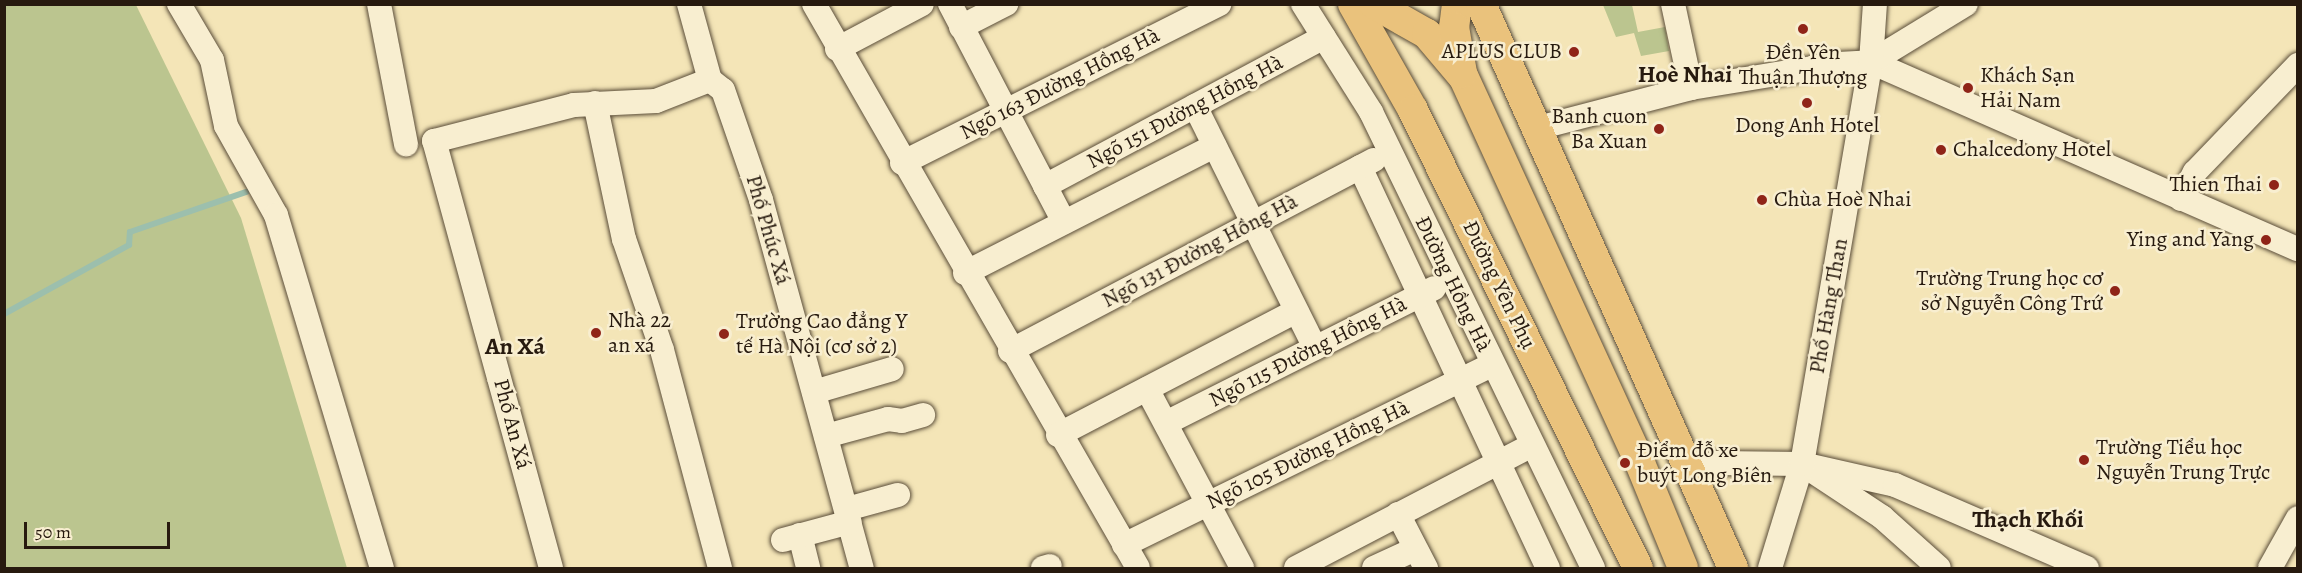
<!DOCTYPE html>
<html>
<head>
<meta charset="utf-8">
<style>
  body { margin:0 }
  #map { position:relative; width:2302px; height:573px; overflow:hidden; background:#f4e5b7; font-family:Alegreya,serif }
  div>[style] { position:absolute }
  .green>* { inset:0; background:#bbc58f }
  .stream>* { height:6px; margin:-3px; padding:0 3px; transform-origin:3px; border-radius:3px; background:#9cbfad }
  .roads { filter:drop-shadow(0 0 2px #5a4d39) drop-shadow(0 0 2px #5a4d39) }
  .minor>* { height:24px; margin:-12px; padding:0 12px; transform-origin:12px; border-radius:12px; background:#f8eed0 }
  .major>* { height:30px; margin:-15px; padding:0 15px; transform-origin:15px; border-radius:15px; background:#eac27c }
  .dots>* { width:16px; height:16px; translate:-50% -50%; box-sizing:border-box; border:3px solid #f8eed0; border-radius:50% }
  span { translate:-50% -50%; white-space:nowrap; text-align:center; line-height:1.15; -webkit-text-stroke:5px #f8eed0; paint-order:stroke }
  .poi-label { font-size:22px; color:#271a0f }
  .right { translate:-100% -50%; text-align:right }
  .left { translate:0 -50%; text-align:left }
  .street-label { font-size:22px; color:#271a0f }
  .neighbourhood-label { font-size:24px; color:#271a0f; font-weight:700 }
  .frame { position:absolute; inset:0; border:6px solid #271a0f; pointer-events:none }
  .scale { position:absolute; left:24px; top:522px; width:146px; height:27px; box-sizing:border-box; border:3px solid #271a0f; border-top:0; padding-left:8px; font-size:18px; line-height:21px; white-space:nowrap; color:#271a0f; -webkit-text-stroke:4px #f8eed0; paint-order:stroke }
</style>
</head>
<body>
<div id="map">
  <div class="green">
    <div style="clip-path:polygon(4px 5px,136px 5px,241px 218px,347px 568px,5px 568px)"></div>
    <div style="clip-path:polygon(1603px 5px,1632px 5px,1638px 32px,1665px 27px,1669px 51px,1641px 56px,1634px 33px,1616px 37px)"></div>
  </div>
  <div class="stream">
    <div style="left:4px;top:314px;width:143px;rotate:-28.9deg"></div>
    <div style="left:129px;top:245px;width:13px;rotate:-86deg"></div>
    <div style="left:130px;top:232px;width:123px;rotate:-19deg"></div>
  </div>
  <div class="roads">
    <div class="minor">
      <div style="left:179px;top:4px;width:65px;rotate:59.5deg"></div>
      <div style="left:212px;top:60px;width:67px;rotate:78deg"></div>
      <div style="left:226px;top:126px;width:102px;rotate:60.7deg"></div>
      <div style="left:276px;top:215px;width:369px;rotate:73.3deg"></div>
      <div style="left:379px;top:4px;width:143px;rotate:79.1deg"></div>
      <div style="left:689px;top:4px;width:79px;rotate:74.6deg"></div>
      <div style="left:710px;top:80px;width:16px;rotate:38deg"></div>
      <div style="left:723px;top:90px;width:116px;rotate:70.9deg"></div>
      <div style="left:761px;top:200px;width:382px;rotate:74.7deg"></div>
      <div style="left:814px;top:4px;width:650px;rotate:60.12deg"></div>
      <div style="left:950px;top:4px;width:246px;rotate:62.4deg"></div>
      <div style="left:1303px;top:4px;width:128px;rotate:57.8deg"></div>
      <div style="left:1371px;top:112px;width:507px;rotate:64.04deg"></div>
      <div style="left:1673px;top:4px;width:86px;rotate:77.9deg"></div>
      <div style="left:961px;top:27px;width:51px;rotate:-27.1deg"></div>
      <div style="left:837px;top:49px;width:96px;rotate:-27.9deg"></div>
      <div style="left:1871px;top:62px;width:466px;rotate:23.7deg"></div>
      <div style="left:595px;top:103px;width:139px;rotate:78deg"></div>
      <div style="left:624px;top:239px;width:117px;rotate:71.1deg"></div>
      <div style="left:662px;top:350px;width:226px;rotate:75.1deg"></div>
      <div style="left:1195px;top:106px;width:270px;rotate:63.6deg"></div>
      <div style="left:1534px;top:129px;width:162px;rotate:-14.6deg"></div>
      <div style="left:1691px;top:88px;width:149px;rotate:-9.3deg"></div>
      <div style="left:1838px;top:64px;width:33px;rotate:-3deg"></div>
      <div style="left:1871px;top:62px;width:111px;rotate:-31.4deg"></div>
      <div style="left:902px;top:163px;width:355px;rotate:-26.6deg"></div>
      <div style="left:1360px;top:167px;width:443px;rotate:64.9deg"></div>
      <div style="left:1045px;top:186px;width:316px;rotate:-28.1deg"></div>
      <div style="left:2181px;top:199px;width:30px;rotate:-63deg"></div>
      <div style="left:2195px;top:172px;width:149px;rotate:-46.1deg"></div>
      <div style="left:965px;top:273px;width:280px;rotate:-27deg"></div>
      <div style="left:1010px;top:351px;width:411px;rotate:-27.7deg"></div>
      <div style="left:1147px;top:389px;width:203px;rotate:62deg"></div>
      <div style="left:814px;top:392px;width:81px;rotate:-16.4deg"></div>
      <div style="left:1166px;top:423px;width:300px;rotate:-26.7deg"></div>
      <div style="left:1058px;top:435px;width:268px;rotate:-27.5deg"></div>
      <div style="left:826px;top:436px;width:64px;rotate:-15.3deg"></div>
      <div style="left:888px;top:419px;width:14px;rotate:8deg"></div>
      <div style="left:902px;top:421px;width:22px;rotate:-16deg"></div>
      <div style="left:1814px;top:472px;width:82px;rotate:33.5deg"></div>
      <div style="left:1882px;top:517px;width:76px;rotate:41.8deg"></div>
      <div style="left:1689px;top:474px;width:29px;rotate:-22deg"></div>
      <div style="left:1716px;top:463px;width:86px;rotate:0.7deg"></div>
      <div style="left:1802px;top:464px;width:95px;rotate:12.7deg"></div>
      <div style="left:1895px;top:485px;width:209px;rotate:23.4deg"></div>
      <div style="left:847px;top:509px;width:53px;rotate:-15.4deg"></div>
      <div style="left:1398px;top:514px;width:61px;rotate:62.6deg"></div>
      <div style="left:800px;top:535px;width:34px;rotate:76deg"></div>
      <div style="left:783px;top:540px;width:69px;rotate:-15deg"></div>
      <div style="left:1124px;top:545px;width:410px;rotate:-26.1deg"></div>
      <div style="left:551px;top:568px;width:443px;rotate:-105.3deg"></div>
      <div style="left:434px;top:141px;width:145px;rotate:-14.4deg"></div>
      <div style="left:574px;top:105px;width:82px;rotate:-2.8deg"></div>
      <div style="left:656px;top:101px;width:58px;rotate:-21.3deg"></div>
      <div style="left:1043px;top:568px;width:7px;rotate:-16deg"></div>
      <div style="left:1296px;top:568px;width:266px;rotate:-27.5deg"></div>
      <div style="left:1374px;top:568px;width:45px;rotate:-24.9deg"></div>
      <div style="left:1770px;top:568px;width:109px;rotate:-72.9deg"></div>
      <div style="left:1802px;top:464px;width:408px;rotate:-80.3deg"></div>
      <div style="left:1871px;top:62px;width:58px;rotate:-86.1deg"></div>
      <div style="left:2270px;top:568px;width:57px;rotate:-60.8deg"></div>
    </div>
    <div class="major">
      <div style="left:1353px;top:4px;width:122px;rotate:60.5deg"></div>
      <div style="left:1413px;top:110px;width:510px;rotate:63.84deg"></div>
      <div style="left:1374px;top:4px;width:61px;rotate:29.5deg"></div>
      <div style="left:1427px;top:34px;width:57px;rotate:49.9deg"></div>
      <div style="left:1464px;top:78px;width:423px;rotate:65.4deg"></div>
      <div style="left:1640px;top:463px;width:113px;rotate:67.7deg"></div>
      <div style="left:1457px;top:4px;width:23px;rotate:97deg"></div>
      <div style="left:1454px;top:27px;width:47px;rotate:80.1deg"></div>
      <div style="left:1481px;top:4px;width:618px;rotate:65.92deg"></div>
    </div>
  </div>
  <div class="dots">
    <div style="left:1803px;top:29px;background:#8f2418"></div>
    <div style="left:1574px;top:52px;background:#8f2418"></div>
    <div style="left:1968px;top:88px;background:#8f2418"></div>
    <div style="left:1807px;top:103px;background:#8f2418"></div>
    <div style="left:1659px;top:129px;background:#8f2418"></div>
    <div style="left:1941px;top:150px;background:#8f2418"></div>
    <div style="left:2274px;top:185px;background:#8f2418"></div>
    <div style="left:1762px;top:200px;background:#8f2418"></div>
    <div style="left:2266px;top:240px;background:#8f2418"></div>
    <div style="left:2115px;top:291px;background:#8f2418"></div>
    <div style="left:596px;top:333px;background:#8f2418"></div>
    <div style="left:724px;top:334px;background:#8f2418"></div>
    <div style="left:2084px;top:460px;background:#8f2418"></div>
    <div style="left:1625px;top:463px;background:#8f2418"></div>
  </div>
  <div class="poi-label">
    <span class="right" style="left:1562px;top:52px">APLUS CLUB</span>
    <span style="left:1803px;top:65px">Đền Yên<br>Thuận Thượng</span>
    <span class="left" style="left:1980px;top:88px">Khách Sạn<br>Hải Nam</span>
    <span class="right" style="left:1647px;top:129px">Banh cuon<br>Ba Xuan</span>
    <span style="left:1807px;top:126px">Dong Anh Hotel</span>
    <span class="left" style="left:1953px;top:150px">Chalcedony Hotel</span>
    <span class="right" style="left:2262px;top:185px">Thien Thai</span>
    <span class="left" style="left:1774px;top:200px">Chùa Hoè Nhai</span>
    <span class="right" style="left:2254px;top:240px">Ying and Yang</span>
    <span class="right" style="left:2103px;top:291px">Trường Trung học cơ<br>sở Nguyễn Công Trứ</span>
    <span class="left" style="left:608px;top:333px">Nhà 22<br>an xá</span>
    <span class="left" style="left:736px;top:334px">Trường Cao đẳng Y<br>tế Hà Nội (cơ sở 2)</span>
    <span class="left" style="left:2096px;top:460px">Trường Tiểu học<br>Nguyễn Trung Trực</span>
    <span class="left" style="left:1637px;top:463px">Điểm đỗ xe<br>buýt Long Biên</span>
  </div>
  <div class="street-label">
    <span style="left:1060px;top:84px;rotate:-27deg">Ngõ 163 Đường Hồng Hà</span>
    <span style="left:1185px;top:112px;rotate:-28deg">Ngõ 151 Đường Hồng Hà</span>
    <span style="left:768px;top:230px;rotate:74deg">Phố Phúc Xá</span>
    <span style="left:1200px;top:251px;rotate:-28deg">Ngõ 131 Đường Hồng Hà</span>
    <span style="left:1453px;top:284px;rotate:64deg">Đường Hồng Hà</span>
    <span style="left:1499px;top:285px;rotate:64deg">Đường Yên Phụ</span>
    <span style="left:1829px;top:306px;rotate:-80deg">Phố Hàng Than</span>
    <span style="left:1308px;top:352px;rotate:-27deg">Ngõ 115 Đường Hồng Hà</span>
    <span style="left:512px;top:424px;rotate:75deg">Phố An Xá</span>
    <span style="left:1308px;top:455px;rotate:-26deg">Ngõ 105 Đường Hồng Hà</span>
  </div>
  <div class="neighbourhood-label">
    <span style="left:1685px;top:75px">Hoè Nhai</span>
    <span style="left:515px;top:347px">An Xá</span>
    <span style="left:2028px;top:520px">Thạch Khối</span>
  </div>
  <div class="frame"></div>
  <div class="scale">50 m</div>
</div>
</body>
</html>
